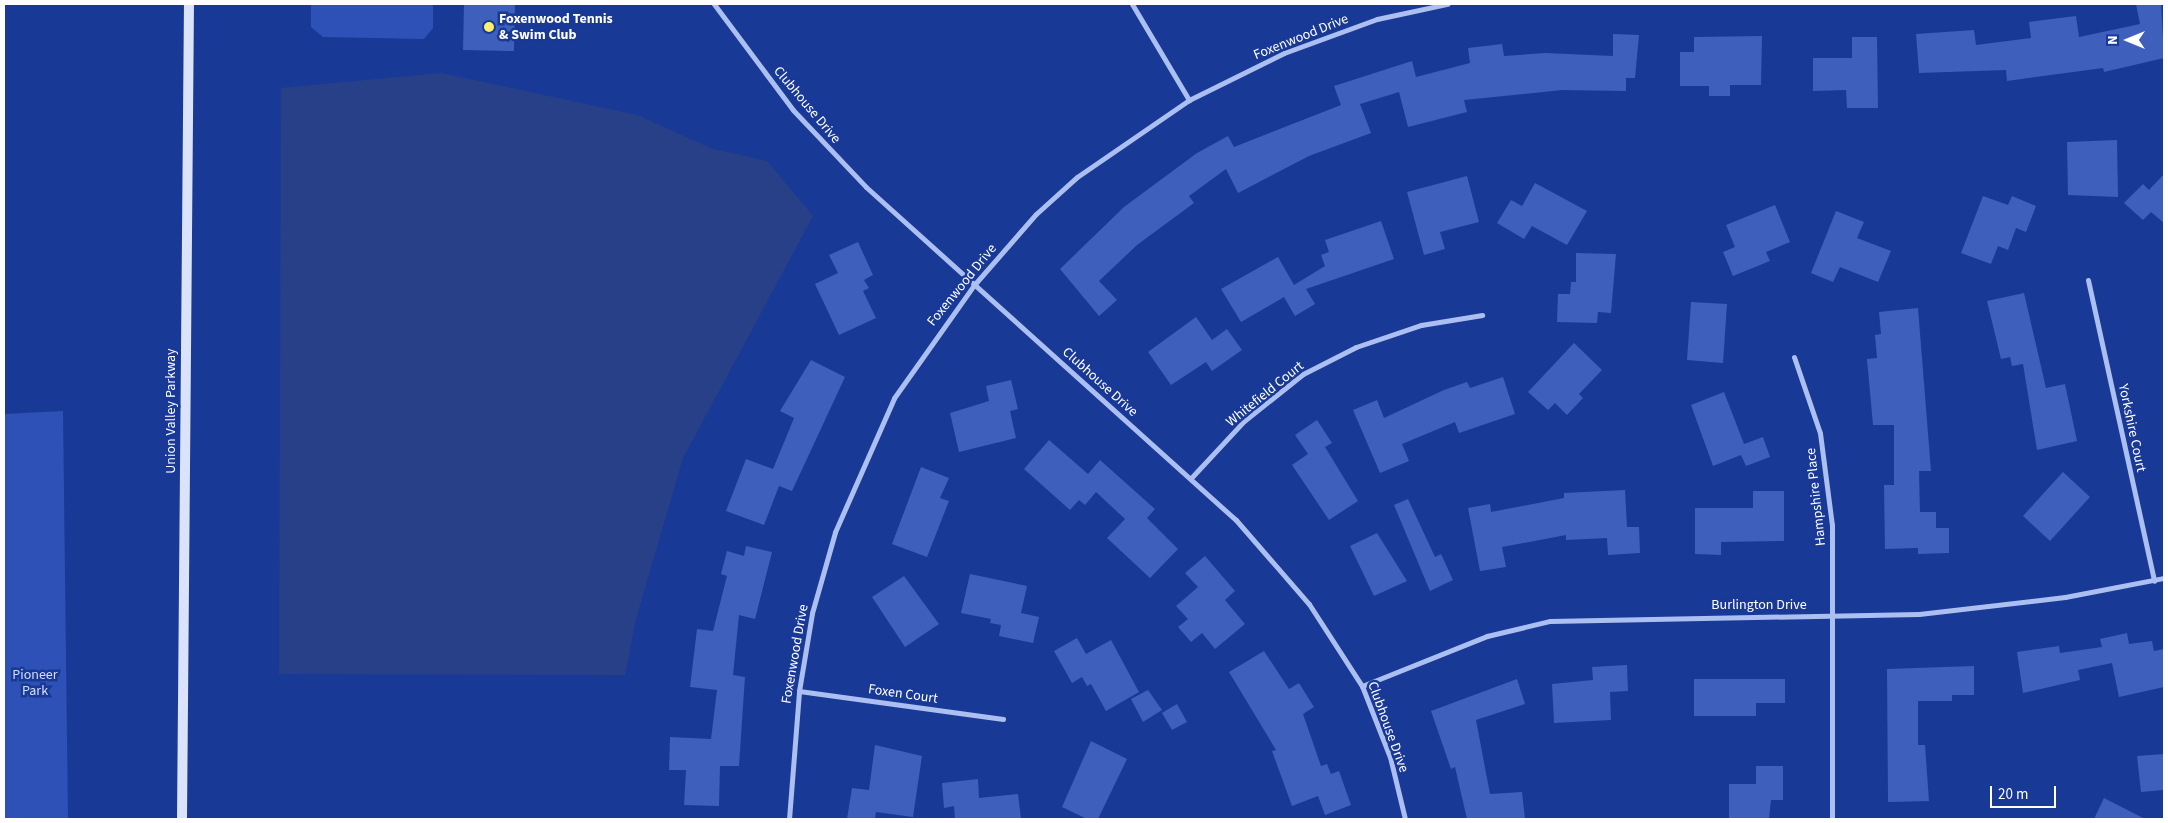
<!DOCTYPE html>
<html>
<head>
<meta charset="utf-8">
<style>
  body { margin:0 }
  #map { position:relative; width:2168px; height:823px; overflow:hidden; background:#193997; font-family:"Source Sans 3",sans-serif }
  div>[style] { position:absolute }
  .green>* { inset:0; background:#2d51b6 }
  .water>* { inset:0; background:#284087 }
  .building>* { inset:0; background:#3e5fbc }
  .street>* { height:5px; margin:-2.5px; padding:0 2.5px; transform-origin:2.5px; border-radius:2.5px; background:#acbff1 }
  .secondary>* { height:10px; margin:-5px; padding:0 5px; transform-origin:5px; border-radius:5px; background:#dbe3fb }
  .dots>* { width:14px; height:14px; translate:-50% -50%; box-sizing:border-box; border:2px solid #193997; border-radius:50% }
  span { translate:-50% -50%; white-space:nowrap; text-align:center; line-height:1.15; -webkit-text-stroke:5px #193997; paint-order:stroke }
  .poi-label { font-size:14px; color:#fff; font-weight:700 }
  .left { translate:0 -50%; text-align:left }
  .street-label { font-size:14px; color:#fff }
  .park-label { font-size:14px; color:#d4defc }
  .frame { position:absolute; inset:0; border:5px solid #fff; pointer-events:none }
  .north { position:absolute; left:2103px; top:15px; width:50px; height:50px; -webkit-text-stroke:4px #193997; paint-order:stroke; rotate:270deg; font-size:14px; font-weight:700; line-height:20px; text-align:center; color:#fff }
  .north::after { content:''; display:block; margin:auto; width:18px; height:22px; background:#fff; clip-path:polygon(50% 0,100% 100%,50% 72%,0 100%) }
  .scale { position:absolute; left:1990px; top:786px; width:66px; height:22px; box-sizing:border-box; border:2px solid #fff; border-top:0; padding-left:6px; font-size:15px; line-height:18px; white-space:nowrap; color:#fff; -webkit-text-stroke:4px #193997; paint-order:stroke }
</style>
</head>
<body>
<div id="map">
  <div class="green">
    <div style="clip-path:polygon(311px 4px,433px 4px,433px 28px,424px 39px,323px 37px,311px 27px)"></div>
    <div style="clip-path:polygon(63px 411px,68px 819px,4px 819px,4px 414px)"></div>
  </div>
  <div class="water">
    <div style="clip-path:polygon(441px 73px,637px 115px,713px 149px,767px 161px,813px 216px,683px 458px,636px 619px,625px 675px,279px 674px,281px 88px)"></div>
  </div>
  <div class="building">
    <div style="clip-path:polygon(464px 4px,515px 4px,514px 51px,463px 50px)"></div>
    <div style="clip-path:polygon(2136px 4px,2161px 4px,2164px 58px,2104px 72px,2103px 68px,2007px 81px,2006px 70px,1919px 73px,1916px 34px,1974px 30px,1976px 45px,2031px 38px,2029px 22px,2076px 16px,2079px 37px,2140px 24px)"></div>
    <div style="clip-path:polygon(1613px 34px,1639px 35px,1635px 78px,1626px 78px,1626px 91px,1562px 90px,1464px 100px,1467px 112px,1408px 127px,1399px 92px,1360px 104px,1371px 133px,1309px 156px,1238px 193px,1226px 169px,1189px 196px,1194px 203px,1137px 245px,1099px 281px,1117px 300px,1099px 316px,1060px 269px,1124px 207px,1197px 153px,1228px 136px,1234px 147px,1341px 105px,1334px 86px,1412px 61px,1416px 77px,1470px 63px,1468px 48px,1502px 44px,1504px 56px,1545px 53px,1613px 56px)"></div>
    <div style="clip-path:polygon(1762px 36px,1761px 85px,1730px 85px,1730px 96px,1709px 96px,1709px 86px,1680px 86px,1680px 52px,1694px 52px,1694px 37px)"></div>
    <div style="clip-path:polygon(1852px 37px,1877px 37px,1878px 108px,1847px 108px,1846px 90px,1813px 91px,1813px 58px,1852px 58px)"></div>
    <div style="clip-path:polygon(2117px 140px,2118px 197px,2068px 195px,2067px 142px)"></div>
    <div style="clip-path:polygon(2164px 174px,2164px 223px,2151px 212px,2143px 220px,2124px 203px,2143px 184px,2149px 190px)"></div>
    <div style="clip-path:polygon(1467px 176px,1479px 222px,1440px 232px,1445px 249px,1424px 255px,1407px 192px)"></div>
    <div style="clip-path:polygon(1535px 183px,1587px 211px,1567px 245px,1532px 226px,1524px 239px,1497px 223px,1511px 200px,1522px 206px)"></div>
    <div style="clip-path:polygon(1983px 196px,2008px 205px,2012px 196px,2036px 206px,2026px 232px,2016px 228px,2008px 250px,1998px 246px,1991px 264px,1961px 253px)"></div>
    <div style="clip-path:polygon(1775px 205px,1790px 242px,1766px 252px,1770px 261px,1733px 276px,1723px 252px,1735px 247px,1726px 225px)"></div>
    <div style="clip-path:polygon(1836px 211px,1864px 222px,1857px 238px,1891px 251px,1878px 282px,1840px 267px,1833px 282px,1811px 273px)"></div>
    <div style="clip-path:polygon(1381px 221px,1394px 259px,1306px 289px,1315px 304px,1295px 316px,1284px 297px,1241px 322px,1221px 289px,1278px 257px,1294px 285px,1325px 266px,1321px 255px,1329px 252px,1325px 240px)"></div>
    <div style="clip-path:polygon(858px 242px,873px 275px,864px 280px,869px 288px,863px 291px,876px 318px,839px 335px,815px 284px,838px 273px,829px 255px)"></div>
    <div style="clip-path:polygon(1576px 253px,1616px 254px,1611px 313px,1598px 312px,1597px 323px,1557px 322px,1558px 294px,1570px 294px,1571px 282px,1576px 282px)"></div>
    <div style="clip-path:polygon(2024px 293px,2046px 388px,2065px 384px,2077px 441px,2037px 450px,2023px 364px,2012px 366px,2010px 357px,2001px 359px,1987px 301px)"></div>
    <div style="clip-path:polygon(1691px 302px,1727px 304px,1723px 363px,1687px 360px)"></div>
    <div style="clip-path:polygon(1918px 308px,1931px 471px,1919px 471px,1920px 512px,1936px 512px,1936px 528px,1949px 528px,1949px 553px,1918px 554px,1918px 548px,1885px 549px,1884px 485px,1894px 485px,1894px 425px,1873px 425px,1867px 359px,1877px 358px,1875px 335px,1881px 334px,1879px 312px)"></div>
    <div style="clip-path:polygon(1196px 317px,1212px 340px,1227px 329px,1242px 350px,1212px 371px,1206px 362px,1171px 385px,1148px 352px)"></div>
    <div style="clip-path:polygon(1574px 343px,1602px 370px,1579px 394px,1583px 398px,1567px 415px,1555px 403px,1548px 410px,1528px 392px)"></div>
    <div style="clip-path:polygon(811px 360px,845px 377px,792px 491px,779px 486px,764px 525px,726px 511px,746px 459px,773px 469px,794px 418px,780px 411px)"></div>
    <div style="clip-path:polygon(1503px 377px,1515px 414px,1459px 433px,1455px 422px,1402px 444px,1409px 461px,1380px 473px,1353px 410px,1377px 400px,1384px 418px,1444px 390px,1467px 382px,1470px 388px)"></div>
    <div style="clip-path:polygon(1011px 380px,1018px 409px,1010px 411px,1016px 438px,959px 452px,950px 413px,989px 401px,986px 386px)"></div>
    <div style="clip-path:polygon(1724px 392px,1744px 444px,1763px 437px,1770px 457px,1746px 466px,1741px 455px,1713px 466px,1691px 405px)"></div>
    <div style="clip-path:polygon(1317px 420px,1332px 443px,1325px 447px,1358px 501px,1329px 520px,1292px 465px,1308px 454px,1295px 435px)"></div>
    <div style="clip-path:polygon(1049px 440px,1088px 474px,1100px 460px,1155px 509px,1147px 518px,1178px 549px,1150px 578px,1107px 538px,1125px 519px,1096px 492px,1085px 505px,1079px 500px,1070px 510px,1024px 469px)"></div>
    <div style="clip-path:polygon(921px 467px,949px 478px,940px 498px,949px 501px,927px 557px,892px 544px)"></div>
    <div style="clip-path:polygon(2063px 472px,2090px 497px,2050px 541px,2023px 516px)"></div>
    <div style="clip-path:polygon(1625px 490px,1627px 527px,1639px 527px,1640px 553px,1608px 555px,1607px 538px,1566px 540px,1566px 535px,1502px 547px,1506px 567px,1480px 571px,1468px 508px,1490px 504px,1491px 512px,1564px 498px,1564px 493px)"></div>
    <div style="clip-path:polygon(1753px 491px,1784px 491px,1784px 541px,1721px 542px,1721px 555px,1695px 554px,1695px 508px,1753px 508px)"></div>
    <div style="clip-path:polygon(1408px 499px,1435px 557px,1441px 554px,1453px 580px,1430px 591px,1394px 505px)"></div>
    <div style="clip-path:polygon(1377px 533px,1407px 581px,1374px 596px,1350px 546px)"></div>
    <div style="clip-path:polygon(746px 546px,772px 552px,755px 619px,739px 615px,733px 675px,745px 677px,739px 766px,720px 766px,719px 806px,684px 805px,686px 770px,669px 770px,670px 737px,711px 739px,717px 690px,690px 687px,697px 629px,713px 631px,727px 576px,721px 574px,727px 551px,744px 556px)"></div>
    <div style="clip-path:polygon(1205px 556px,1235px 591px,1225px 600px,1245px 624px,1215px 649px,1202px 633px,1191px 642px,1178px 627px,1188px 619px,1176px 606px,1198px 587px,1185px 573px)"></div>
    <div style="clip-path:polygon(970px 574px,1027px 586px,1021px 613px,1039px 617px,1033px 643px,999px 636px,1001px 625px,990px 623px,991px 619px,961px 613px)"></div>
    <div style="clip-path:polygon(904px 576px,939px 624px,905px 647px,872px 597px)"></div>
    <div style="clip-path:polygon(2127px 633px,2129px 644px,2152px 641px,2154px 651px,2164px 649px,2164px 687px,2119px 697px,2112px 663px,2078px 670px,2080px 680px,2023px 693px,2017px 652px,2059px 646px,2060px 653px,2102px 647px,2100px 639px)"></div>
    <div style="clip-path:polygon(1077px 638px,1086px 654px,1111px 640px,1139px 692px,1106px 711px,1091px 684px,1087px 686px,1082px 677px,1072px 683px,1054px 651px)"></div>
    <div style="clip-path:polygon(1264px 651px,1289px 689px,1299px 683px,1314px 707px,1303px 714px,1321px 766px,1327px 764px,1331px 774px,1339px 771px,1351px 805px,1325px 815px,1318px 796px,1292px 806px,1272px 751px,1276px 750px,1229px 672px)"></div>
    <div style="clip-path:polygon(1627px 665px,1628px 691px,1610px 692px,1611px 720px,1554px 723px,1552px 684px,1593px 680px,1592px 667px)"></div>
    <div style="clip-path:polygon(1974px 666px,1974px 695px,1952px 695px,1952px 701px,1918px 701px,1918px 745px,1925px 745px,1929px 801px,1888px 802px,1887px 669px)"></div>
    <div style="clip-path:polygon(1517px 679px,1525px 704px,1476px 720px,1490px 794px,1522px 792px,1525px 819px,1467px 819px,1455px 767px,1451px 769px,1431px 711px)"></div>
    <div style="clip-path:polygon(1694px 679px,1785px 679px,1785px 703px,1756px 703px,1756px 716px,1694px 716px)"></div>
    <div style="clip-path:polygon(1148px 690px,1162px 710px,1143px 722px,1131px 699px)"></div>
    <div style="clip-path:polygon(1177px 704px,1187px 722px,1172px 730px,1162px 713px)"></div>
    <div style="clip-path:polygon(1091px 741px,1127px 759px,1098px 819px,1087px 819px,1062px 807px)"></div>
    <div style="clip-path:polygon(875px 745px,922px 756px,913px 817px,876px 812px,875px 819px,847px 819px,852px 788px,869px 790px)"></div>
    <div style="clip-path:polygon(2164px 754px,2164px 790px,2141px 792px,2137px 756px)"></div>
    <div style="clip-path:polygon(1756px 766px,1783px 766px,1783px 800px,1771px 800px,1769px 819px,1729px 819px,1729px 784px,1756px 784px)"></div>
    <div style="clip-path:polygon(978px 779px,979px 798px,1018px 794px,1021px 819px,955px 819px,954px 806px,944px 808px,942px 783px)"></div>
    <div style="clip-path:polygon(2104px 798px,2145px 819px,2094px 819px)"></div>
  </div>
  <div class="street">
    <div style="left:714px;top:4px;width:132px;rotate:53.3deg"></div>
    <div style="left:793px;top:110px;width:106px;rotate:46.5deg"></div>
    <div style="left:866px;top:187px;width:498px;rotate:42deg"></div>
    <div style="left:1236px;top:520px;width:111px;rotate:49deg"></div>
    <div style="left:1309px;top:604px;width:98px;rotate:57.1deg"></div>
    <div style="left:1362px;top:686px;width:76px;rotate:68.5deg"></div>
    <div style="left:1390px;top:757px;width:64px;rotate:76.4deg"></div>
    <div style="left:1132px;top:4px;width:112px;rotate:59.3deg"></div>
    <div style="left:2088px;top:280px;width:308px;rotate:77.6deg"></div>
    <div style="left:1794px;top:357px;width:80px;rotate:71.1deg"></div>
    <div style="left:1820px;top:433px;width:93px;rotate:82.6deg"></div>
    <div style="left:1832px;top:525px;width:294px;rotate:90deg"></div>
    <div style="left:1191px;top:478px;width:78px;rotate:-47.1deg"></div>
    <div style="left:1244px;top:421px;width:75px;rotate:-38.5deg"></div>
    <div style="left:1303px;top:374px;width:59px;rotate:-27deg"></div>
    <div style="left:1356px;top:347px;width:69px;rotate:-18.7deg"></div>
    <div style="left:1421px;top:325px;width:62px;rotate:-9.3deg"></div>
    <div style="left:1362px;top:686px;width:135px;rotate:-21.8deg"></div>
    <div style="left:1487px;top:636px;width:65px;rotate:-13.4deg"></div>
    <div style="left:1550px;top:621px;width:369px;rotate:-1.1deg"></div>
    <div style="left:1919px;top:614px;width:147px;rotate:-6.6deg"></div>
    <div style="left:2065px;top:597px;width:101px;rotate:-10.9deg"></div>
    <div style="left:799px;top:691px;width:206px;rotate:7.8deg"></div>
    <div style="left:789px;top:819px;width:128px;rotate:-85.5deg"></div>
    <div style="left:799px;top:691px;width:79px;rotate:-80.5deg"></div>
    <div style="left:812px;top:613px;width:84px;rotate:-74.1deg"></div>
    <div style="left:835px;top:532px;width:146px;rotate:-66.2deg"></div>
    <div style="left:894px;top:398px;width:138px;rotate:-54.7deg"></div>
    <div style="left:974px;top:285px;width:94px;rotate:-48.9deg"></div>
    <div style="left:1036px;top:214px;width:55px;rotate:-42.1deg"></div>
    <div style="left:1077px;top:177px;width:136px;rotate:-34.5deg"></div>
    <div style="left:1189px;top:100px;width:106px;rotate:-26.3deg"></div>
    <div style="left:1284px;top:53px;width:99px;rotate:-20.1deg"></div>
    <div style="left:1377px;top:19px;width:72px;rotate:-12.1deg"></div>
  </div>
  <div class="secondary">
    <div style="left:182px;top:819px;width:815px;rotate:-89.51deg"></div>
  </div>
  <div class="dots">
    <div style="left:489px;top:27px;background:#fff06c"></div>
  </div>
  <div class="poi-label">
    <span class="left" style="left:499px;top:27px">Foxenwood Tennis<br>&amp; Swim Club</span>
  </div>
  <div class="street-label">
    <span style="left:1301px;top:37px;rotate:-22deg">Foxenwood Drive</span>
    <span style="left:807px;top:105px;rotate:50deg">Clubhouse Drive</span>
    <span style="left:962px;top:285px;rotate:-51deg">Foxenwood Drive</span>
    <span style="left:1100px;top:382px;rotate:42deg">Clubhouse Drive</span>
    <span style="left:1265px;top:394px;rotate:-39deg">Whitefield Court</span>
    <span style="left:171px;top:411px;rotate:-90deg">Union Valley Parkway</span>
    <span style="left:2132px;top:428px;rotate:78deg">Yorkshire Court</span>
    <span style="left:1816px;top:497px;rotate:-96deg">Hampshire Place</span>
    <span style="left:1759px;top:605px">Burlington Drive</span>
    <span style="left:795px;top:654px;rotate:-80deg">Foxenwood Drive</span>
    <span style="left:903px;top:694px;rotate:8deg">Foxen Court</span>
    <span style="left:1388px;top:727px;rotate:70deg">Clubhouse Drive</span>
  </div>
  <div class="park-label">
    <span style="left:35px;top:683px">Pioneer<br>Park</span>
  </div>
  <div class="frame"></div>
  <div class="north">N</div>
  <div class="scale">20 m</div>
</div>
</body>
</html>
